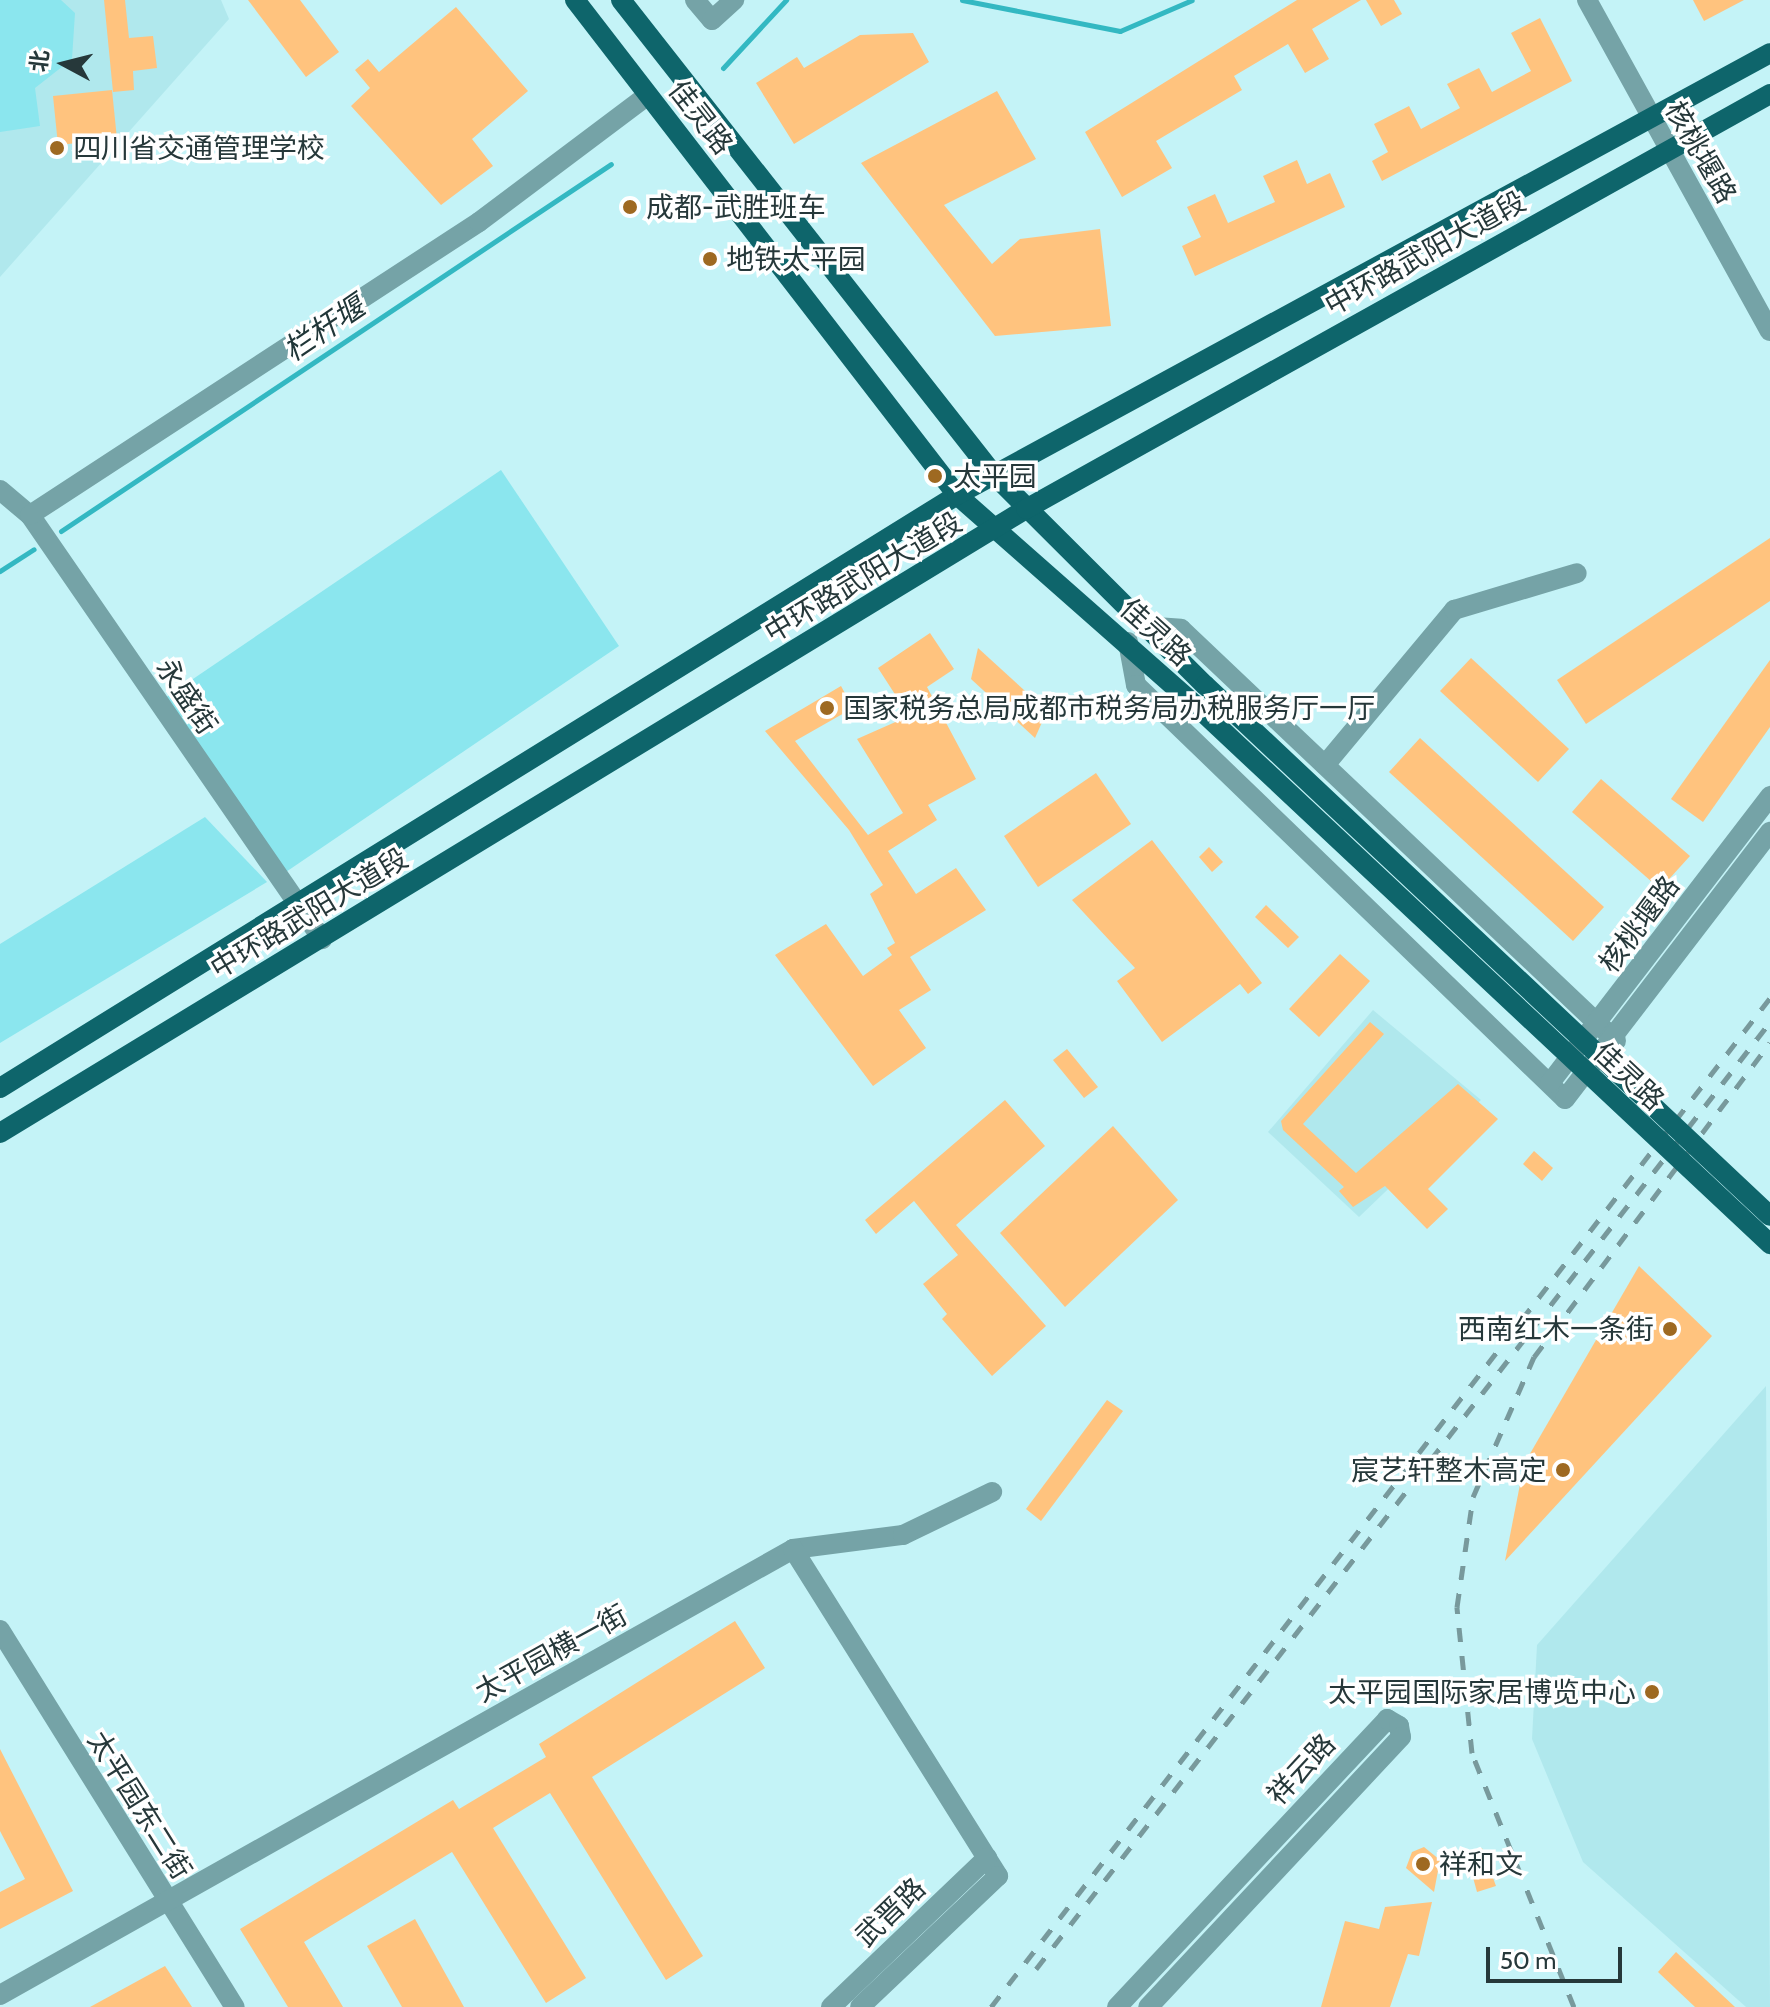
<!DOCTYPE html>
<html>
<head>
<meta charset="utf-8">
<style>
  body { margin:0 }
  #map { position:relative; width:1770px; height:2007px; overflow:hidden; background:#c4f3f7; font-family:Cabin,"Noto Sans SC",sans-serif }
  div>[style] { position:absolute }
  .built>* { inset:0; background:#b0e8ed }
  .green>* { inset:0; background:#8be6ee }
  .stream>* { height:5px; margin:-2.5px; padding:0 2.5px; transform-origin:2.5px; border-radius:2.5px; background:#33b8c2 }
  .building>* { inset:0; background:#ffc37e }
  .minor>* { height:20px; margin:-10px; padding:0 10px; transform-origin:10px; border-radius:10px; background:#75a3a7 }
  .major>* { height:20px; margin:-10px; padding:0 10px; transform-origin:10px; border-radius:10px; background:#0e656b }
  .rail>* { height:5px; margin-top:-2.5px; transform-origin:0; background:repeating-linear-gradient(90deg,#78999c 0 14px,transparent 0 28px) }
  .major-bridge>* { height:20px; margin:-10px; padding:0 10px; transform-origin:10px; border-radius:10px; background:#0e656b }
  .dots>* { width:22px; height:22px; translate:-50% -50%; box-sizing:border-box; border:4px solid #fff; border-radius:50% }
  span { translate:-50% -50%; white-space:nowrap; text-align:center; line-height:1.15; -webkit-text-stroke:7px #fff; paint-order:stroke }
  .street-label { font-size:28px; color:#26383a }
  .poi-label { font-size:28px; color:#26383a }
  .left { translate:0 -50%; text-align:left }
  .right { translate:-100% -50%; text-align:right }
  .water-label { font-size:30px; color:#203638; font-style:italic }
  .north { position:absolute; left:24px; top:24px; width:80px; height:80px; -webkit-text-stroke:6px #fff; paint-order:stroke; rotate:277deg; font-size:22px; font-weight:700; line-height:32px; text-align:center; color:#26383a }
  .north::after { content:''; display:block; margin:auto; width:28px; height:36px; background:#26383a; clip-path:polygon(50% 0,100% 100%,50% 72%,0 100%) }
  .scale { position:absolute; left:1486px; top:1947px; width:136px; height:36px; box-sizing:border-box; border:4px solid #26383a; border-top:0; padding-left:10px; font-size:24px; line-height:28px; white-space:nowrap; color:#26383a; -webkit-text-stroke:6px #fff; paint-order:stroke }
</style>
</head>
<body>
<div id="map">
  <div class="built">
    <div style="clip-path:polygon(0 0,221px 0,229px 19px,0 277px)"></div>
    <div style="clip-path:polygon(1373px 1010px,1481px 1100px,1359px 1217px,1268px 1132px)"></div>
    <div style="clip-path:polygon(1766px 1386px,1770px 2007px,1746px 2007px,1583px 1862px,1532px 1739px,1537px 1645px)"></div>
  </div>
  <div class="green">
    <div style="clip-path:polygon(0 0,61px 0,75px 13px,72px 59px,35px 88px,40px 126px,0 132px)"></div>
    <div style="clip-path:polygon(501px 470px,619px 646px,280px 876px,162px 700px)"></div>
    <div style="clip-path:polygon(205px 817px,267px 882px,0 1043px,0 944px)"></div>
  </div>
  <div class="stream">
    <div style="left:962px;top:0;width:161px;rotate:11.1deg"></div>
    <div style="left:1120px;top:31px;width:78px;rotate:-23.3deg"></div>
    <div style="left:723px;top:68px;width:93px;rotate:-47.2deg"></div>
    <div style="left:61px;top:531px;width:661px;rotate:-33.71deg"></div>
    <div style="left:0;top:571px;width:40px;rotate:-32.9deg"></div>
  </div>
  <div class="building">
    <div style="clip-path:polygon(104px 0,125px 0,129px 38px,153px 36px,157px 68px,133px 71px,134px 90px,113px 92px)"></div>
    <div style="clip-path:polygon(248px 0,300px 0,339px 52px,306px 77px)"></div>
    <div style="clip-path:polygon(1297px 0,1361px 0,1312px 29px,1329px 59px,1305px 73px,1288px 44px,1234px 76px,1242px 90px,1156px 141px,1172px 168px,1122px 197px,1085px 132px)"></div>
    <div style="clip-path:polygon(1366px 0,1394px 0,1402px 14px,1381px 26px)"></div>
    <div style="clip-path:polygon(1693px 0,1744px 0,1704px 21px)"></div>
    <div style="clip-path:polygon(456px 7px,528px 91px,472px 139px,493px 166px,441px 205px,351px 106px,370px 88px,355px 70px,368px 59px,379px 72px)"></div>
    <div style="clip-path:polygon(1540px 18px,1572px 81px,1382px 181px,1372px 161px,1388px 152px,1374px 124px,1409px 106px,1421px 129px,1460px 108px,1447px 84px,1479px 68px,1492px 92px,1531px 71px,1511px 33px)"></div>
    <div style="clip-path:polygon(913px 33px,929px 62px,794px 144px,756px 83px,797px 57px,804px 68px,860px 35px)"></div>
    <div style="clip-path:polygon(112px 90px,117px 139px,58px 145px,53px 96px)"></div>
    <div style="clip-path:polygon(997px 91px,1036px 159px,944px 205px,992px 264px,1020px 239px,1100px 229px,1111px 326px,995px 336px,861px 163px)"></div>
    <div style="clip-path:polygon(1297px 160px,1307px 184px,1330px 173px,1345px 207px,1195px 276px,1182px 246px,1201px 237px,1187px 207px,1215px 194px,1228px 223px,1275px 202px,1263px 176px)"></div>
    <div style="clip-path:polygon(1770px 538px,1770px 601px,1586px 724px,1557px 680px)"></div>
    <div style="clip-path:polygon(930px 633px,954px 669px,927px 687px,976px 779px,928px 805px,937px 820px,888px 851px,916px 894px,956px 868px,986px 910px,910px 957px,931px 990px,899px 1010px,926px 1048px,873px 1086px,775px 955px,826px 924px,863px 976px,892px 955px,887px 948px,895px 943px,870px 894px,883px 885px,849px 830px,765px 731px,841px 686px,853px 708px,795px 741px,868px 835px,903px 813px,857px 739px,909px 716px,878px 668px)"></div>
    <div style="clip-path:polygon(978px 648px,1047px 711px,1035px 738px,971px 679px)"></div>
    <div style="clip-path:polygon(1471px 658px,1569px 749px,1538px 782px,1440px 691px)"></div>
    <div style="clip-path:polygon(1770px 660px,1770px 727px,1703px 822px,1671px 799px)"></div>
    <div style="clip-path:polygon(1420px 738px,1604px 907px,1573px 941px,1389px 772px)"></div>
    <div style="clip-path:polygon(1096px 773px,1131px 824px,1038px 887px,1004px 836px)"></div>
    <div style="clip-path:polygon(1601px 779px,1690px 856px,1660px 889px,1572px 812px)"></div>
    <div style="clip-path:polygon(1152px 840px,1262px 983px,1248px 994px,1240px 984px,1162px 1042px,1117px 981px,1135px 968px,1072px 900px)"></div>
    <div style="clip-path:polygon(1209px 847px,1223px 862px,1212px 872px,1199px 857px)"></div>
    <div style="clip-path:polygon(1266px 905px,1299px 937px,1288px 948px,1255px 917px)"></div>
    <div style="clip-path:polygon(1340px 954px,1370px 981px,1319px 1037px,1289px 1009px)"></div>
    <div style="clip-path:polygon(1370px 1022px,1384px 1034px,1303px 1124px,1356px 1173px,1458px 1084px,1498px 1119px,1428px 1189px,1448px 1209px,1427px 1229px,1385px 1186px,1353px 1207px,1339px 1191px,1344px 1187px,1283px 1130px,1281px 1121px)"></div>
    <div style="clip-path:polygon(1067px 1049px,1098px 1087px,1084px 1098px,1053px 1060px)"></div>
    <div style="clip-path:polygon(1005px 1100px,1045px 1146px,956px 1225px,1046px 1326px,992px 1376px,942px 1319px,947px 1314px,923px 1284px,958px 1255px,914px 1201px,876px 1234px,865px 1220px)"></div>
    <div style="clip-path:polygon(1113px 1126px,1178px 1200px,1065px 1307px,1000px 1233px)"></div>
    <div style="clip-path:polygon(1534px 1151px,1553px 1168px,1542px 1181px,1523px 1164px)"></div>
    <div style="clip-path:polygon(1639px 1266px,1712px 1336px,1505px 1561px,1524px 1464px)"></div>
    <div style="clip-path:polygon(1107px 1400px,1123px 1411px,1041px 1521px,1026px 1509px)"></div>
    <div style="clip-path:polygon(735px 1621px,765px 1668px,592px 1777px,703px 1956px,666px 1980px,550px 1793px,493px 1828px,586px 1978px,546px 2003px,452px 1852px,304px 1942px,343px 2007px,288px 2007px,240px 1929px,453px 1800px,459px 1809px,546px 1757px,539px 1744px)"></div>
    <div style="clip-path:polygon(0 1749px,73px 1891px,0 1929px,0 1892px,25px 1879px,0 1831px)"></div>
    <div style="clip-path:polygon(1424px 1847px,1440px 1860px,1434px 1892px,1406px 1868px,1412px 1852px)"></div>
    <div style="clip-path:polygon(1482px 1848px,1496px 1886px,1477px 1892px,1466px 1852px)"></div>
    <div style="clip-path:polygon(1432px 1902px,1419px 1956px,1408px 1954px,1390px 2007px,1321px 2007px,1345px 1921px,1379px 1929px,1385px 1907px)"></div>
    <div style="clip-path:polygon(415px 1919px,464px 2007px,402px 2007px,367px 1946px)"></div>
    <div style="clip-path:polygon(1676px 1952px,1735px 2007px,1695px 2007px,1658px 1972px)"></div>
    <div style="clip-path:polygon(165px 1966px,192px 2007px,90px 2007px)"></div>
  </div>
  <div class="minor">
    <div style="left:695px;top:0;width:26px;rotate:50deg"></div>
    <div style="left:712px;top:20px;width:30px;rotate:-42deg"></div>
    <div style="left:1587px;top:0;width:378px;rotate:61.1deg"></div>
    <div style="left:0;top:490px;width:39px;rotate:40deg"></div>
    <div style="left:30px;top:515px;width:515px;rotate:55.45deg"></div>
    <div style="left:30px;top:515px;width:536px;rotate:-33.13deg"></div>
    <div style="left:479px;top:222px;width:211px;rotate:-36.9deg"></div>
    <div style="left:1142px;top:626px;width:39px;rotate:4deg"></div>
    <div style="left:1181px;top:629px;width:599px;rotate:43.44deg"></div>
    <div style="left:1128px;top:642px;width:44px;rotate:79.5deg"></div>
    <div style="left:1136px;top:685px;width:596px;rotate:43.98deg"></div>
    <div style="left:1565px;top:1099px;width:337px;rotate:-52.5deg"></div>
    <div style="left:1325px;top:765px;width:202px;rotate:-50.2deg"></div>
    <div style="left:1454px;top:610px;width:128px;rotate:-16.7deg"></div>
    <div style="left:1550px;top:1083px;width:362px;rotate:-52.5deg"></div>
    <div style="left:793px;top:1549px;width:111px;rotate:-7.3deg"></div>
    <div style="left:903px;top:1535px;width:99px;rotate:-25.8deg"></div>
    <div style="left:0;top:1630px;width:444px;rotate:58.1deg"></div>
    <div style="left:0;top:1995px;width:910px;rotate:-29.35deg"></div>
    <div style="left:793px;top:1549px;width:386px;rotate:57.9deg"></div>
    <div style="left:998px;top:1876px;width:190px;rotate:136.5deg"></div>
    <div style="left:831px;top:2007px;width:216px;rotate:-43.7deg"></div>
    <div style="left:1117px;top:2007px;width:395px;rotate:-46.8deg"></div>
    <div style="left:1387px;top:1719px;width:14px;rotate:30deg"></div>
    <div style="left:1399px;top:1726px;width:11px;rotate:80deg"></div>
    <div style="left:1401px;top:1737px;width:370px;rotate:133.1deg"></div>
  </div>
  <div class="major">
    <div style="left:575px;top:0;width:625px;rotate:52.34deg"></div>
    <div style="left:957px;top:495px;width:316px;rotate:41.4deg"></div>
    <div style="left:621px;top:0;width:604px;rotate:51.86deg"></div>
    <div style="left:994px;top:475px;width:298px;rotate:44.9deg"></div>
    <div style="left:0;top:1088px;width:1126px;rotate:-31.78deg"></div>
    <div style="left:957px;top:495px;width:925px;rotate:-28.53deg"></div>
    <div style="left:0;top:1133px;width:1201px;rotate:-31.31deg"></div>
    <div style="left:1026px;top:509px;width:852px;rotate:-29.15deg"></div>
  </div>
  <div class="rail">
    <div style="left:1036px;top:1969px;width:1198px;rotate:-52.22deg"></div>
    <div style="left:991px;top:2007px;width:1275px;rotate:-52.33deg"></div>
    <div style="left:1574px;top:2007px;width:274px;rotate:-111.9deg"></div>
    <div style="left:1472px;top:1753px;width:147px;rotate:-95.9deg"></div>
    <div style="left:1457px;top:1607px;width:111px;rotate:-81.7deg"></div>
    <div style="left:1473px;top:1497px;width:153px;rotate:-66.5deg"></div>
    <div style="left:1534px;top:1357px;width:393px;rotate:-53.1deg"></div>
  </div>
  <div class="major-bridge">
    <div style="left:1205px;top:685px;width:775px;rotate:43.22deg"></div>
    <div style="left:1194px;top:704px;width:790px;rotate:43.15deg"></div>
  </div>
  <div class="dots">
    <div style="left:57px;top:148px;background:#9e6921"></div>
    <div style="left:630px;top:207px;background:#9e6921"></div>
    <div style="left:710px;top:259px;background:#9e6921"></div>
    <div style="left:935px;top:476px;background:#9e6921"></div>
    <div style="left:827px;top:708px;background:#9e6921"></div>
    <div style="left:1670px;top:1329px;background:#9e6921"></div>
    <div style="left:1563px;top:1470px;background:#9e6921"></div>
    <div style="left:1652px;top:1692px;background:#9e6921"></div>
    <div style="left:1423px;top:1864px;background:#9e6921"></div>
  </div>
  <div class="street-label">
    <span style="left:701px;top:117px;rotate:52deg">佳灵路</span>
    <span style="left:1701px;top:152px;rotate:60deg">核桃堰路</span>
    <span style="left:1425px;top:253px;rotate:-29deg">中环路武阳大道段</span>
    <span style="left:863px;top:577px;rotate:-31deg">中环路武阳大道段</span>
    <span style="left:1156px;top:632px;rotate:42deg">佳灵路</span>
    <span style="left:187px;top:696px;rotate:56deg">永盛街</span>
    <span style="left:309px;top:913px;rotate:-31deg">中环路武阳大道段</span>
    <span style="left:1639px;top:924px;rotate:-53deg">核桃堰路</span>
    <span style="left:1629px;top:1076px;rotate:43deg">佳灵路</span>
    <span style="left:551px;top:1653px;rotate:-29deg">太平园横一街</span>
    <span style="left:1301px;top:1769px;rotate:-47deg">祥云路</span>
    <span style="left:140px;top:1805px;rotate:58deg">太平园东二街</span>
    <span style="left:890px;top:1912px;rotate:-44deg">武晋路</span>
  </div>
  <div class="poi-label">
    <span class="left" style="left:73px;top:148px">四川省交通管理学校</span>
    <span class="left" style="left:646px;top:207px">成都-武胜班车</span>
    <span class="left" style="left:726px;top:259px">地铁太平园</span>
    <span class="left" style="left:953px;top:476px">太平园</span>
    <span class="left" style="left:843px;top:708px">国家税务总局成都市税务局办税服务厅一厅</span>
    <span class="right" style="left:1654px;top:1329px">西南红木一条街</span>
    <span class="right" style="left:1547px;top:1470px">宸艺轩整木高定</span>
    <span class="right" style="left:1636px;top:1692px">太平园国际家居博览中心</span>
    <span class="left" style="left:1439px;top:1864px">祥和文</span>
  </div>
  <div class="water-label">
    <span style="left:324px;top:329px;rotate:-34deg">栏杆堰</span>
  </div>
  <div class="north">北</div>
  <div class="scale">50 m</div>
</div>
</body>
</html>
